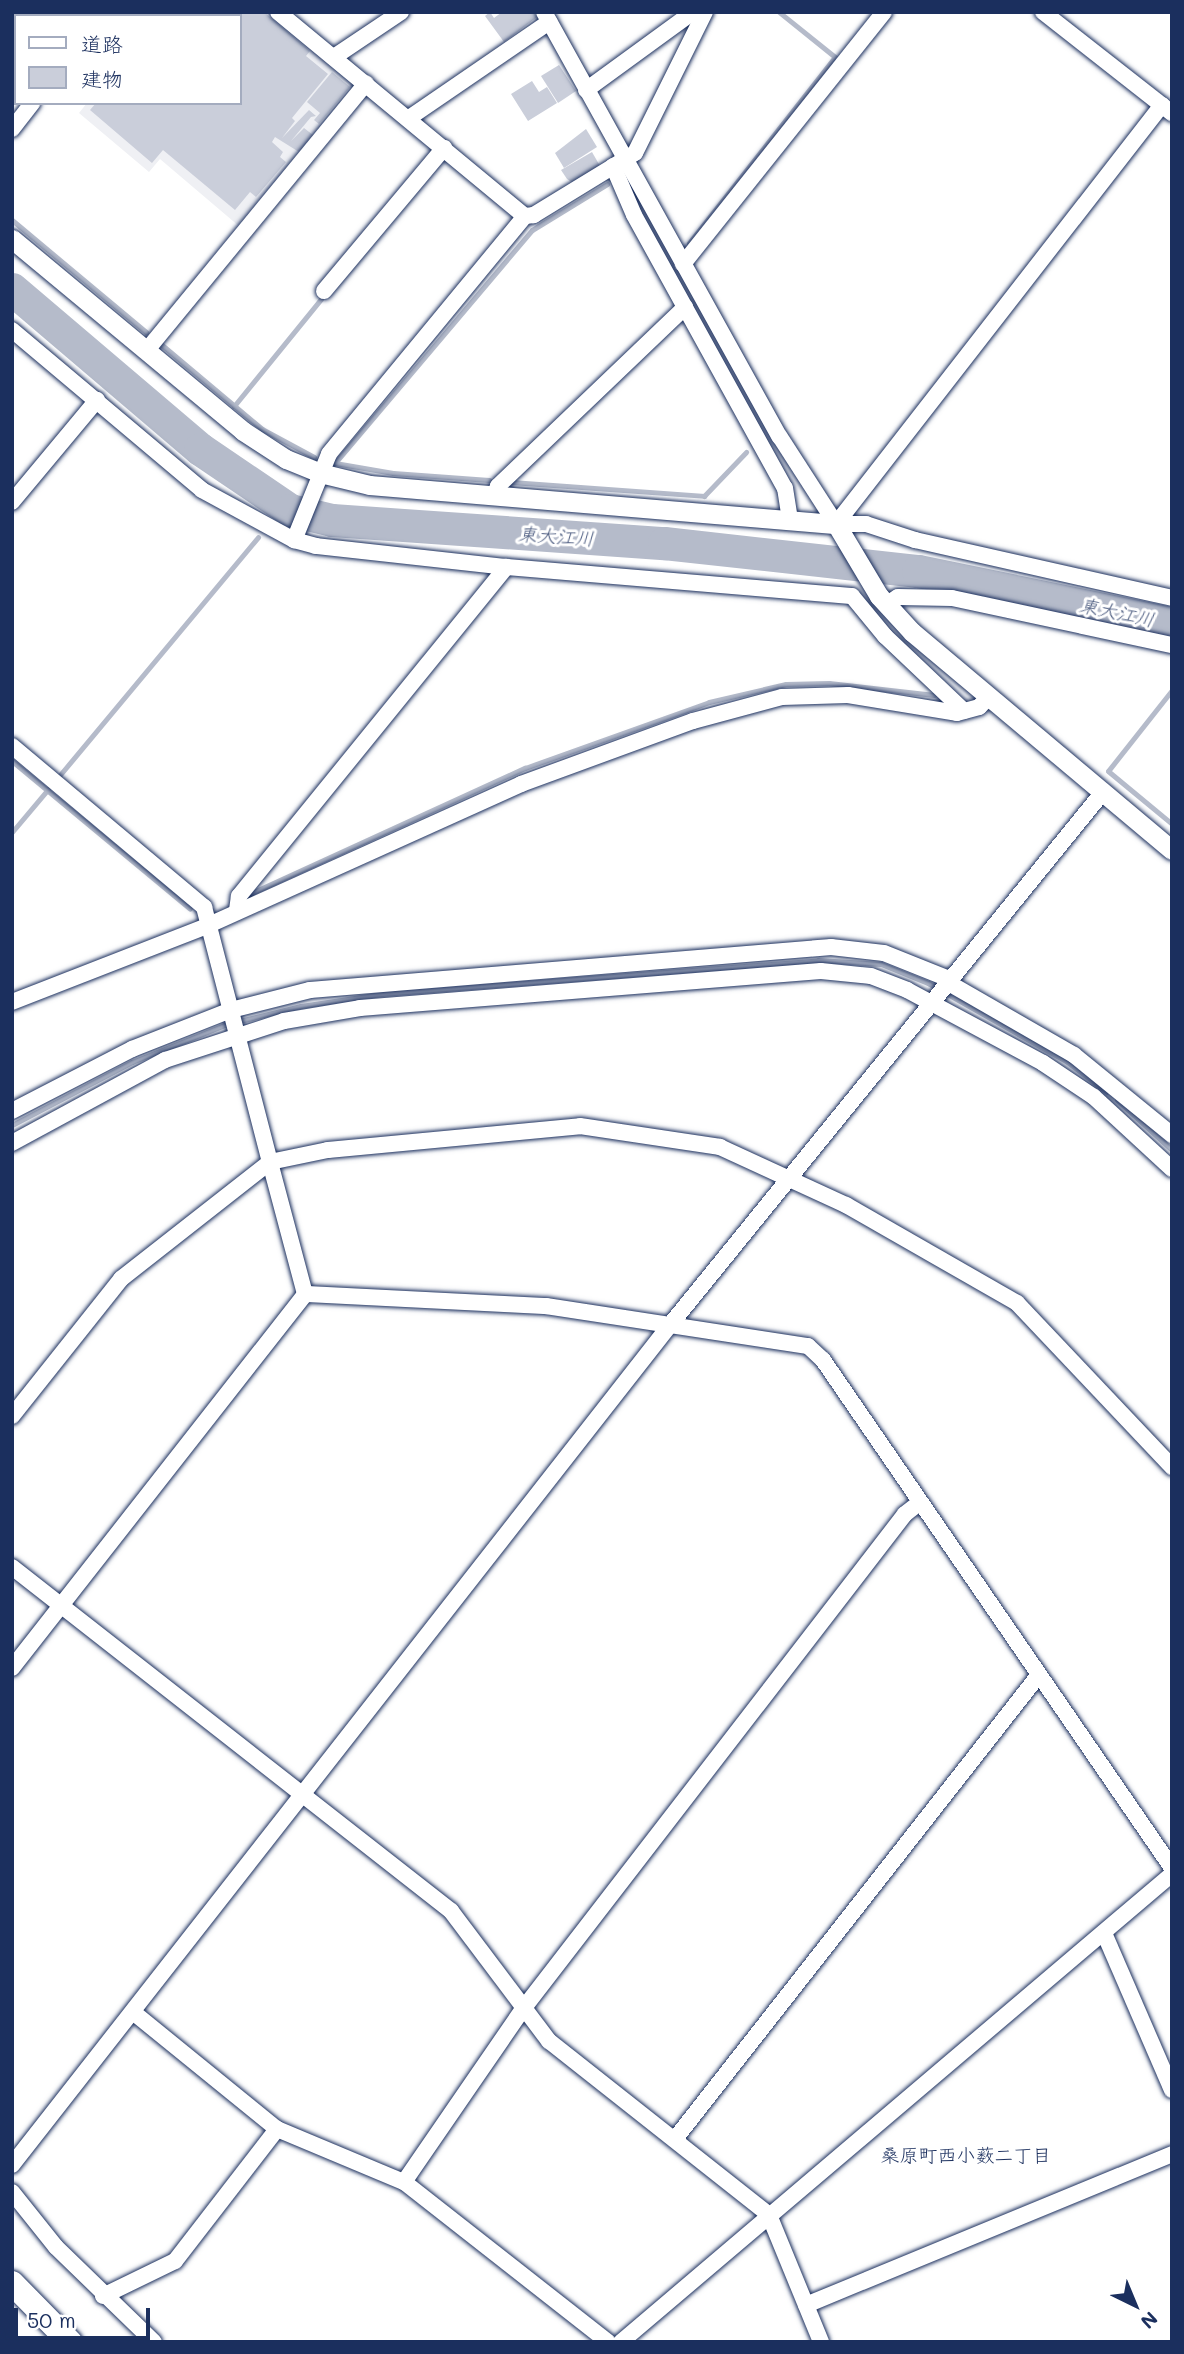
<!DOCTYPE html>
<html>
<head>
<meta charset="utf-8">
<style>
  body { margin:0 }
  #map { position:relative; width:1184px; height:2354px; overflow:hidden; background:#fff; font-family:Mali,"Klee One",sans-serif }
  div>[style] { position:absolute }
  .built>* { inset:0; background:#eff0f4 }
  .stream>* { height:5px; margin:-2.5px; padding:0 2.5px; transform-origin:2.5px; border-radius:2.5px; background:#b5bbca }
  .river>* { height:33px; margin:-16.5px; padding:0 16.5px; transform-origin:16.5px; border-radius:16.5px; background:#b5bbca }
  .building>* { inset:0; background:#caceda }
  .roads { filter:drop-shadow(0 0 2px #1b2f5e) drop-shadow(0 0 2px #1b2f5e) }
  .minor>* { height:16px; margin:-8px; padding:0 8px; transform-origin:8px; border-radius:8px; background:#fff }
  .tertiary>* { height:19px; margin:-9.5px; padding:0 9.5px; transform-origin:9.5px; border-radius:9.5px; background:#fff }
  .primary>* { height:24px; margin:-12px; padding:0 12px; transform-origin:12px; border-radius:12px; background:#fff }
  span { translate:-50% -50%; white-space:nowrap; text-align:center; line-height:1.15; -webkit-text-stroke:6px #fff; paint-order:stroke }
  .water-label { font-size:19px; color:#49597e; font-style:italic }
  .neighbourhood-label { font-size:19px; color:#1b2f5e }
  .frame { position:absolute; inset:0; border:14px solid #1b2f5e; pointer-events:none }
  .legend { position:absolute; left:14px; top:14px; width:228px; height:91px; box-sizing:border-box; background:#fff; border:2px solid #a4acbf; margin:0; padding:9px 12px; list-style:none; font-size:21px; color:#1b2f5e }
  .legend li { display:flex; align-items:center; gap:14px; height:35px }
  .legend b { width:35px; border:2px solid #a4acbf }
  .north { position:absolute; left:1100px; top:2270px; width:70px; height:70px; -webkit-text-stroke:5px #fff; paint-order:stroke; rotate:137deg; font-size:19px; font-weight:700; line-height:28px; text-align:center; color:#1b2f5e }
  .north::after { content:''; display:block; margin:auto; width:24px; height:32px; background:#1b2f5e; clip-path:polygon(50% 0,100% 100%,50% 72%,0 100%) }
  .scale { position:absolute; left:14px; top:2308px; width:136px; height:32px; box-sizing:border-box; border:4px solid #1b2f5e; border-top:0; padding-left:9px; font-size:21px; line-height:24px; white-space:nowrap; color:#1b2f5e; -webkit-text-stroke:5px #fff; paint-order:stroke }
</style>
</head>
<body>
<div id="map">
  <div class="built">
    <div style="clip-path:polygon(162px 12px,272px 12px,353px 77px,355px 88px,240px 227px,160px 159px,149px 172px,79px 113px,87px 103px,240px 103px,240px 16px,159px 16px)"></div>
  </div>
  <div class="stream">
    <div style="left:12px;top:220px;width:175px;rotate:39.9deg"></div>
    <div style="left:689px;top:243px;width:236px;rotate:-51.9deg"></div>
    <div style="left:835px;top:57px;width:72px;rotate:-141.2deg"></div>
    <div style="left:162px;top:345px;width:131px;rotate:40deg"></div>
    <div style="left:262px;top:429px;width:59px;rotate:28.3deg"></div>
    <div style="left:234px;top:406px;width:138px;rotate:-50.9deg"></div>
    <div style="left:489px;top:480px;width:96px;rotate:-175.8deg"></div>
    <div style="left:393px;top:473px;width:59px;rotate:-170.2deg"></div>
    <div style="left:335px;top:463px;width:305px;rotate:-49.8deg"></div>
    <div style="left:532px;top:230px;width:88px;rotate:-31.5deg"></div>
    <div style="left:511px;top:482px;width:194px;rotate:4.1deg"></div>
    <div style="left:704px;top:496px;width:61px;rotate:-46.3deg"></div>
    <div style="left:1172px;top:690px;width:103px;rotate:128.3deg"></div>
    <div style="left:1108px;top:771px;width:83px;rotate:39.6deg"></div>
    <div style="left:12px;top:761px;width:231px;rotate:39.7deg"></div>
    <div style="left:59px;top:776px;width:311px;rotate:-50.2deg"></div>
    <div style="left:12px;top:832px;width:57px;rotate:-49.9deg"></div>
    <div style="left:247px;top:895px;width:306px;rotate:-24.6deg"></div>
    <div style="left:525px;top:768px;width:195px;rotate:-19.7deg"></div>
    <div style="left:709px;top:702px;width:79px;rotate:-13.2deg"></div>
    <div style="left:786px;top:684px;width:43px;rotate:-1.3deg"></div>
    <div style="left:829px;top:683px;width:106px;rotate:6.5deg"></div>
    <div style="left:1117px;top:1100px;width:74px;rotate:42.3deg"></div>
    <div style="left:12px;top:1125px;width:136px;rotate:-27.7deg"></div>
    <div style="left:132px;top:1062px;width:102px;rotate:-21.8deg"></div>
    <div style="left:227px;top:1024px;width:76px;rotate:-13.7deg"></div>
    <div style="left:301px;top:1006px;width:81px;rotate:-8.5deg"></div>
    <div style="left:381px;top:994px;width:438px;rotate:-4.4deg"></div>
    <div style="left:818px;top:960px;width:63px;rotate:3.6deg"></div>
    <div style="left:881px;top:964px;width:51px;rotate:22deg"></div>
    <div style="left:928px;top:983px;width:159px;rotate:29.5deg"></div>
    <div style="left:1066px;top:1061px;width:51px;rotate:37.1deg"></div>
  </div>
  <div class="river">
    <div style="left:12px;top:289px;width:247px;rotate:40.4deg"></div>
    <div style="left:200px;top:449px;width:109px;rotate:34.1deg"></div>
    <div style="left:290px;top:510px;width:43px;rotate:13.4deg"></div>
    <div style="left:332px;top:520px;width:333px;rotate:4deg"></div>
    <div style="left:664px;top:543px;width:256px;rotate:6.3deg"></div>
    <div style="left:918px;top:571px;width:259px;rotate:11.6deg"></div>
  </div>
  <div class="building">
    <div style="clip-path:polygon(170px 12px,208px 12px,167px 16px)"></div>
    <div style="clip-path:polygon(213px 12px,264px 12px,310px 51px,306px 56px,328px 74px,292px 118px,295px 121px,282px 138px,309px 110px,316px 116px,311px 117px,291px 141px,304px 128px,313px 135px,299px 152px,275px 137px,272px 142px,283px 152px,280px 157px,286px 162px,256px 197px,250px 192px,235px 210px,163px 150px,152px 163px,90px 110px,96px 103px,240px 103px,240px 16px,210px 16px)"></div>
    <div style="clip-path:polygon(490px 12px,494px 18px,502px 12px,533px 12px,537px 17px,504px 42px,485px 16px)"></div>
    <div style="clip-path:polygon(559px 65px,576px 91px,558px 103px,541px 76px)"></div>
    <div style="clip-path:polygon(332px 72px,350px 87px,319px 124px,314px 120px,320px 113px,307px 102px)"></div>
    <div style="clip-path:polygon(532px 81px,539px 92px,547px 87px,557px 103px,528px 121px,511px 94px)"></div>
    <div style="clip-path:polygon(586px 129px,597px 147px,564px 168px,555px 153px)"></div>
    <div style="clip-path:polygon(592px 152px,600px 166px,573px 183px,567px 179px,561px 170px)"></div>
  </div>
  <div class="roads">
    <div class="minor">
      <div style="left:278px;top:12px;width:320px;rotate:39.6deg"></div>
      <div style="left:544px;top:12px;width:486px;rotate:61deg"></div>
      <div style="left:780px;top:437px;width:103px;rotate:57.2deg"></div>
      <div style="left:705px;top:12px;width:157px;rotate:116.4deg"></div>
      <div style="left:635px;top:153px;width:119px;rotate:148.5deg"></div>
      <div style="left:534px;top:215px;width:9px;rotate:174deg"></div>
      <div style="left:525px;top:216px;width:308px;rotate:129.5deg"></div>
      <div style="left:329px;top:454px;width:93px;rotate:112.1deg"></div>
      <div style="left:294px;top:540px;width:23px;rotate:15deg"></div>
      <div style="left:316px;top:546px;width:191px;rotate:6.3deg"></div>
      <div style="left:506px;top:567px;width:347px;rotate:4.8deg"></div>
      <div style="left:852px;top:596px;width:52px;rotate:50.5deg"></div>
      <div style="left:885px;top:636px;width:109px;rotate:43.5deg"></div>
      <div style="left:1043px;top:12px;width:164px;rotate:38.1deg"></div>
      <div style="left:97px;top:16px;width:4px;rotate:-63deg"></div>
      <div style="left:334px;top:57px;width:81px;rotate:-33.9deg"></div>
      <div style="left:586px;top:90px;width:132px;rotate:-36.1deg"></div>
      <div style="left:409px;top:118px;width:170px;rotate:-34.4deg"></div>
      <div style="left:12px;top:129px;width:33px;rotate:-52deg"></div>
      <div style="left:613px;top:166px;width:53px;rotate:66.8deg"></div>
      <div style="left:634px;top:215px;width:312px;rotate:61.1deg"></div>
      <div style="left:785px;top:488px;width:30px;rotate:81deg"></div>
      <div style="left:683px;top:264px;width:322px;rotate:-51.4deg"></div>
      <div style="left:324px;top:291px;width:187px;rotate:-50deg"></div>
      <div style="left:12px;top:330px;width:248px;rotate:40.1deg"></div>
      <div style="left:202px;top:490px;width:105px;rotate:28.5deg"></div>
      <div style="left:147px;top:350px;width:345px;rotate:-50.6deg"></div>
      <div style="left:495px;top:495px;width:9px;rotate:-72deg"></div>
      <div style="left:498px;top:486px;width:259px;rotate:-43.7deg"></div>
      <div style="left:12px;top:502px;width:133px;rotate:-50.2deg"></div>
      <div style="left:836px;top:524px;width:531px;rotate:-52.12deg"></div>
      <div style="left:836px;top:524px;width:30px"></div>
      <div style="left:866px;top:524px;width:52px;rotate:18.1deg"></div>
      <div style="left:915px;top:540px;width:263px;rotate:12.7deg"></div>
      <div style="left:886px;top:605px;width:14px;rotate:-34deg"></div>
      <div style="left:898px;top:597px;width:54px;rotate:1.1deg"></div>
      <div style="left:952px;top:598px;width:225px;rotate:12.1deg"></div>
      <div style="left:12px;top:746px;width:251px;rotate:40deg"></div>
      <div style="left:204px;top:907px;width:263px;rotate:75.5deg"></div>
      <div style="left:270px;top:1162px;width:189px;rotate:141.9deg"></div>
      <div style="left:121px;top:1279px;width:175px;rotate:128.5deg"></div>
      <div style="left:237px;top:910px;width:14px;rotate:-82deg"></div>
      <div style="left:239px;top:896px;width:424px;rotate:-50.9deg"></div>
      <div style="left:947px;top:982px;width:146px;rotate:29.9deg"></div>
      <div style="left:1074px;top:1055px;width:127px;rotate:39.2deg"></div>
      <div style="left:12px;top:1002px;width:212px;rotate:-21.3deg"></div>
      <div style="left:209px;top:925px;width:342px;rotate:-24.3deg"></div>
      <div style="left:521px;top:784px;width:183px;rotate:-20.1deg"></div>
      <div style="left:693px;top:721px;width:92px;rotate:-15.1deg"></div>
      <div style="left:782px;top:697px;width:66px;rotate:-1.7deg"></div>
      <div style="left:848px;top:695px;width:110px;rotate:9.4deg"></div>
      <div style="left:957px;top:713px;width:23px;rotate:-15deg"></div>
      <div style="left:979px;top:707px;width:14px;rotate:-45deg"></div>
      <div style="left:12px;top:1111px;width:135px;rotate:-27.3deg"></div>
      <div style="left:132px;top:1049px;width:106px;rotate:-21.5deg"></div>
      <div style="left:231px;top:1010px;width:81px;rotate:-14.2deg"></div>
      <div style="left:310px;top:990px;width:523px;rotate:-4.72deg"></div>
      <div style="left:831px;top:947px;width:53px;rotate:6.5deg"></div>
      <div style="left:884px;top:953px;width:70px;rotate:21.8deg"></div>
      <div style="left:12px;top:1143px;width:174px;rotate:-28.5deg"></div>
      <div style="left:165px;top:1060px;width:125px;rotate:-18.1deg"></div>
      <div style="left:284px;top:1021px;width:77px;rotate:-9.7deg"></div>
      <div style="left:360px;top:1008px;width:462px;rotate:-4.6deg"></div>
      <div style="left:821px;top:971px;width:50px;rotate:5.7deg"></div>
      <div style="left:871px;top:976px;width:39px;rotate:21deg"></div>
      <div style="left:907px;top:990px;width:154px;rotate:28.2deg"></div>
      <div style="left:1043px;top:1063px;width:61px;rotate:33.7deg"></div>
      <div style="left:1094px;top:1097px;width:106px;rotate:42.7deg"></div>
      <div style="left:305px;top:1294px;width:137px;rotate:-104.9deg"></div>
      <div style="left:270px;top:1162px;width:59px;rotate:-11.7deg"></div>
      <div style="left:328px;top:1150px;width:253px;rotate:-5.4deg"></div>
      <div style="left:580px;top:1126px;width:142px;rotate:8.5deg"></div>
      <div style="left:720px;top:1147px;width:139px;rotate:24.7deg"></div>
      <div style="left:846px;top:1205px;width:197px;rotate:29.8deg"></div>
      <div style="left:1017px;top:1303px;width:226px;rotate:46.6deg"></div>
      <div style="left:12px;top:1567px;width:558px;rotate:38.08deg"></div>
      <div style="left:451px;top:1911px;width:163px;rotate:53deg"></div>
      <div style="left:549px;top:2041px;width:280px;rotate:38.3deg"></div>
      <div style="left:769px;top:2215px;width:137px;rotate:67.7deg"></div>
      <div style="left:12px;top:1668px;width:475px;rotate:-51.9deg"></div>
      <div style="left:305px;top:1294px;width:241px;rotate:2.9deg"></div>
      <div style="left:546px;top:1306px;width:265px;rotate:8.7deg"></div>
      <div style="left:808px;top:1346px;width:21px;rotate:43deg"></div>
      <div style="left:823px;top:1360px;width:616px;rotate:55.51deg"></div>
      <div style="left:1104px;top:1933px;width:171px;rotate:66.6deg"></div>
      <div style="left:133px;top:2012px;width:186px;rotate:39.1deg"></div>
      <div style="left:277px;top:2129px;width:138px;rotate:22.7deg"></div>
      <div style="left:404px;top:2182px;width:259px;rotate:38.1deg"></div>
      <div style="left:675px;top:2139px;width:588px;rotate:-51.9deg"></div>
      <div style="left:12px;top:2165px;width:1067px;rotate:-51.93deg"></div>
      <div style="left:670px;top:1325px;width:687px;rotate:-50.91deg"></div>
      <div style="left:404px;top:2182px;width:210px;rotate:-55.5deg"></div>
      <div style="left:523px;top:2009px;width:625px;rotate:-52.34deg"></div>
      <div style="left:905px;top:1514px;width:18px;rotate:-38deg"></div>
      <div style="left:12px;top:2192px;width:70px;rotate:51.3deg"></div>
      <div style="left:56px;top:2247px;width:136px;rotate:44.1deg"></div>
      <div style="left:103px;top:2296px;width:80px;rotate:-25.9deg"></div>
      <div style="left:175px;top:2261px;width:167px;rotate:-52.3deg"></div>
      <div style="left:806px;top:2305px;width:396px;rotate:-22.4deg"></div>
      <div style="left:621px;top:2342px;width:723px;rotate:-40.34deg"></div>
    </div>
    <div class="tertiary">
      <div style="left:12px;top:239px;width:300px;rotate:39.7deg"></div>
      <div style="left:243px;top:431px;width:51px;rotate:33.1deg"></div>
      <div style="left:286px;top:459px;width:37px;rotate:22deg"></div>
      <div style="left:320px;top:473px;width:51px;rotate:13.5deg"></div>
      <div style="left:370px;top:485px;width:468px;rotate:4.8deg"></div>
      <div style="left:836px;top:524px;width:84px;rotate:59.2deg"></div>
      <div style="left:879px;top:596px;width:49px;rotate:47.5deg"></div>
      <div style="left:912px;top:632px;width:339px;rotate:40deg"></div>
    </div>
    <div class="primary">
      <div style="left:12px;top:2283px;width:83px;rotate:45.5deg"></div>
    </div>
  </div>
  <div class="water-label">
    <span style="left:556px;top:536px;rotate:4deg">東大江川</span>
    <span style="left:1117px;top:612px;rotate:12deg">東大江川</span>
  </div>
  <div class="neighbourhood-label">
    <span style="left:966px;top:2155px">桑原町西小薮二丁目</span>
  </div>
  <div class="frame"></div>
  <ul class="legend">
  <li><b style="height:9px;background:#fff"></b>道路</li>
  <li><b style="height:19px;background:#caceda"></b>建物</li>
  </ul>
  <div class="north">N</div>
  <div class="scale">50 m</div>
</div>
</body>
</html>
